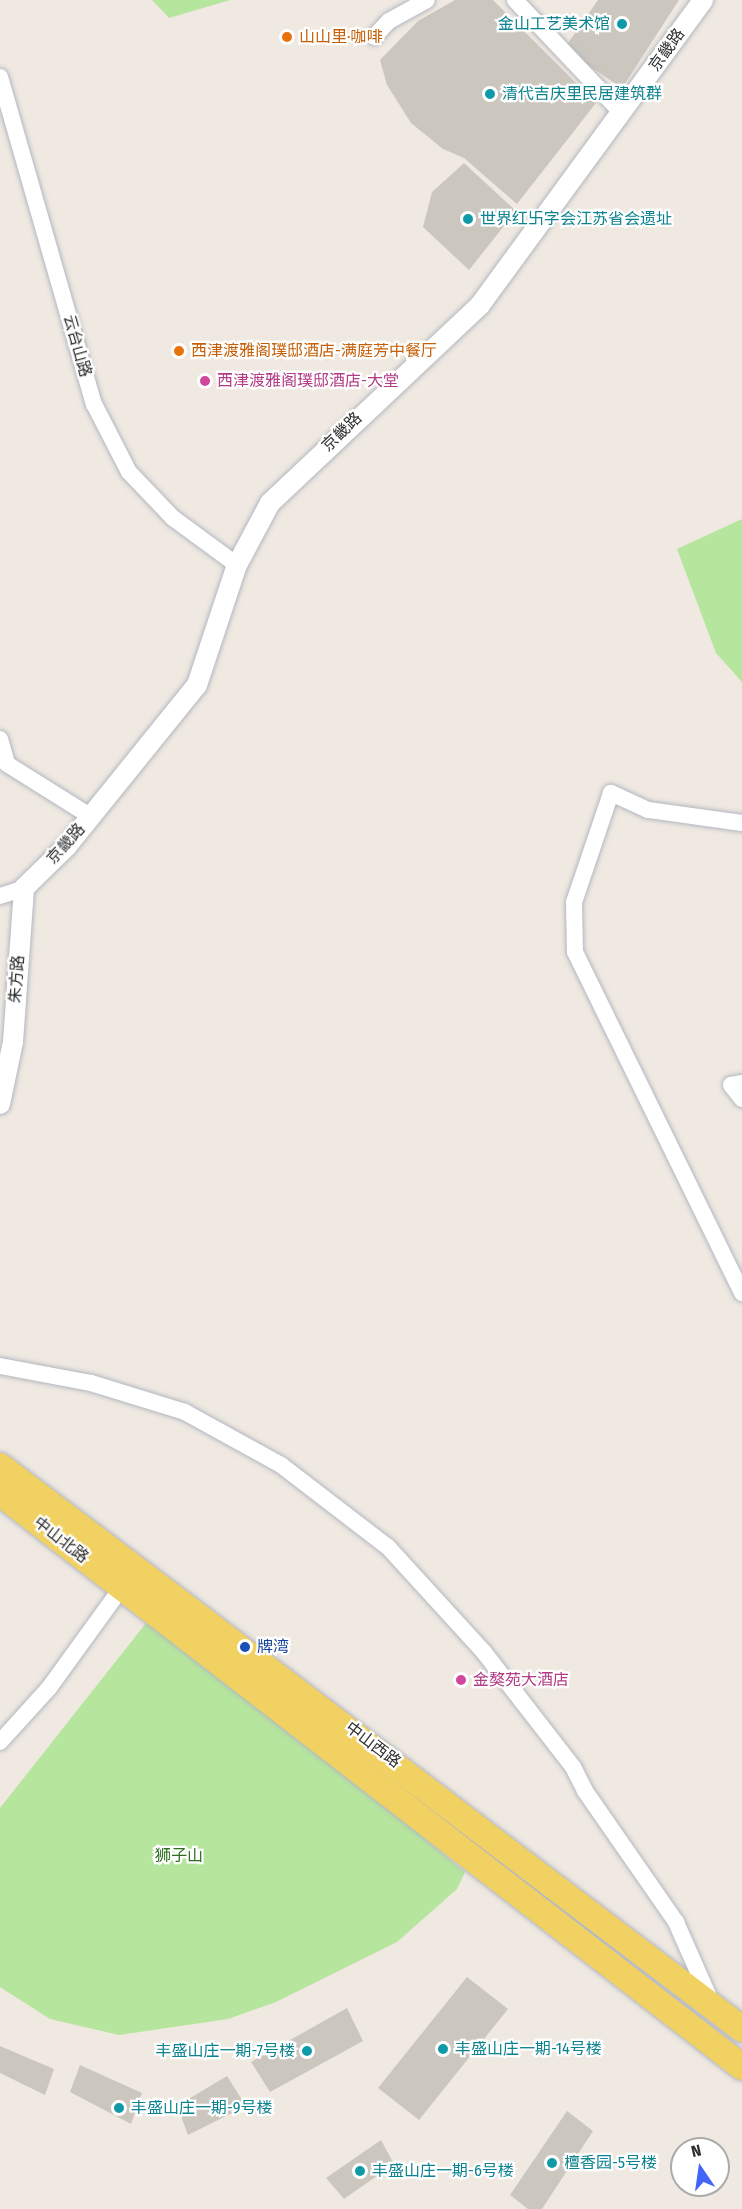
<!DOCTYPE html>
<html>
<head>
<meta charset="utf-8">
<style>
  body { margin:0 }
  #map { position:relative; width:742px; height:2209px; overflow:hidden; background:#efe9e1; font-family:"Fira Sans Condensed","Noto Sans SC",sans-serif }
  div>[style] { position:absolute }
  .green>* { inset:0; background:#b6e59e }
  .building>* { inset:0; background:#cbc7bf }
  .roads { filter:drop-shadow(0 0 2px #b4b7c1) drop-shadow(0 0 2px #b4b7c1) }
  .minor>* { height:16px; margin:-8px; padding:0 8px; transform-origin:8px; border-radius:8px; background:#fff }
  .tertiary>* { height:20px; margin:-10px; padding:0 10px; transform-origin:10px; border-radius:10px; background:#fff }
  .primary>* { height:26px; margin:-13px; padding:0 13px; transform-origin:13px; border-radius:13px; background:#f2d163 }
  .dots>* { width:16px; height:16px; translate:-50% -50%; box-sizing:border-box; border:3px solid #fff; border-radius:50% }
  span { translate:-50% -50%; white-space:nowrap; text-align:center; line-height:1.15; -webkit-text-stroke:4.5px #fff; paint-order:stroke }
  .culture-label { font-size:16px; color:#0d838f }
  .right { translate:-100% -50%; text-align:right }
  .left { translate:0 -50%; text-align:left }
  .food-label { font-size:16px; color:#c56008 }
  .street-label { font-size:16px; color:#2e2e2e }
  .hotel-label { font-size:16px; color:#b23c85 }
  .transit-label { font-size:16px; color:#164399 }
  .park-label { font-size:16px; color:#2c6e1b }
  .north { position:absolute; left:670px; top:2137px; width:60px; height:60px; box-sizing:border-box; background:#fff; border:2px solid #ababab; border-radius:50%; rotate:347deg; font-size:16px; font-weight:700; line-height:24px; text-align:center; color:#2e2e2e }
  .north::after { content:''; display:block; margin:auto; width:21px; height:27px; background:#4264fb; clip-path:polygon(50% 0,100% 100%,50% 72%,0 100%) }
</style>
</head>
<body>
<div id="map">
  <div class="green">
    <div style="clip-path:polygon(152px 0,230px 0,169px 18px)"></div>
    <div style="clip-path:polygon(742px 519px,742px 682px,716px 653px,677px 549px)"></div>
    <div style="clip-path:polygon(154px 1613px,465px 1872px,457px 1889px,397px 1942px,276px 2002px,228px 2019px,119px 2035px,50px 2019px,0 1987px,0 1808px)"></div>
  </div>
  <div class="building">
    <div style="clip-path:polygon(455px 0,493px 0,596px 103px,517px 204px,464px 158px,443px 149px,411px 123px,387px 85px,380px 60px,418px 21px)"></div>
    <div style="clip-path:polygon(598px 0,679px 0,622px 88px,564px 49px)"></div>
    <div style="clip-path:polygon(464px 163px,516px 211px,469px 270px,423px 227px,432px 192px)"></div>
    <div style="clip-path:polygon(467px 1977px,508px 2009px,419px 2120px,378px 2088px)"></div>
    <div style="clip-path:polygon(347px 2008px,363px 2041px,270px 2092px,251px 2062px)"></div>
    <div style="clip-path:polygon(0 2046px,54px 2069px,45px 2095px,0 2073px)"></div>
    <div style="clip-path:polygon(80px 2065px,142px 2093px,131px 2124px,70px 2092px)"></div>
    <div style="clip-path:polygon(227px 2076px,246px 2106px,188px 2135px,177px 2106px)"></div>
    <div style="clip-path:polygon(567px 2111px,593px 2131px,542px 2209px,528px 2209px,510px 2195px)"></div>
    <div style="clip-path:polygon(381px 2140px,394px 2164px,344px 2199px,326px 2178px)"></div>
  </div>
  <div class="roads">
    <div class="minor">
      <div style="left:515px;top:0;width:154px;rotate:46.6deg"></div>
      <div style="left:374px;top:37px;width:22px;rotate:-47deg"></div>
      <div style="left:389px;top:21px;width:43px;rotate:-28.9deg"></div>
      <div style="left:0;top:77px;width:340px;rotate:74deg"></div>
      <div style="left:94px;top:404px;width:76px;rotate:62.8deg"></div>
      <div style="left:129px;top:472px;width:64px;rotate:46.3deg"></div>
      <div style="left:173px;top:518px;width:79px;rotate:36.3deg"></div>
      <div style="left:0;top:739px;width:26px;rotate:74deg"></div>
      <div style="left:7px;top:764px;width:98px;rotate:32.1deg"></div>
      <div style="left:742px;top:823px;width:95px;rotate:-172.1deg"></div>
      <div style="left:648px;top:810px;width:41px;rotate:-155.3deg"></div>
      <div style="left:611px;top:793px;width:115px;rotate:108.7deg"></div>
      <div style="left:574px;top:902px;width:50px;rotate:88.9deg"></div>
      <div style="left:575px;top:952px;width:380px;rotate:63.9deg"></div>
      <div style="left:0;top:896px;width:25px;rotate:-18deg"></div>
      <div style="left:742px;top:1083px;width:11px;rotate:170deg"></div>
      <div style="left:731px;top:1085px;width:18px;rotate:52deg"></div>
      <div style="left:0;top:1366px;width:93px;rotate:10.6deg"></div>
      <div style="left:91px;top:1383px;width:98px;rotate:17.1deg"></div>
      <div style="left:185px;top:1412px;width:110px;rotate:28.9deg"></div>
      <div style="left:281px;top:1465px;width:135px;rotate:37.5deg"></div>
      <div style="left:388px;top:1547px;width:141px;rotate:47.6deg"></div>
      <div style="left:483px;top:1651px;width:147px;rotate:52.2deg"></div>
      <div style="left:573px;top:1767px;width:27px;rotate:63deg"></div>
      <div style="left:585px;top:1791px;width:160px;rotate:55.2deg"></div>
      <div style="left:676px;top:1922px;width:84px;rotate:66.2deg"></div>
      <div style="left:0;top:1742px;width:73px;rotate:-47.8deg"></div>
      <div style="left:49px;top:1688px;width:125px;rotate:-54.1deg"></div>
    </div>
    <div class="tertiary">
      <div style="left:0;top:1104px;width:63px;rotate:-78.2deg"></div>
      <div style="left:13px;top:1042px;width:154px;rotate:-85.9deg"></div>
      <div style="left:24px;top:888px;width:60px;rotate:-44.3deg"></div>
      <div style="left:67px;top:846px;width:207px;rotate:-51.1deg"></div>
      <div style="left:197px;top:685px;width:126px;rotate:-71.6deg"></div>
      <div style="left:237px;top:565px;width:70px;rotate:-62deg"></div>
      <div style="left:270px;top:503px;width:289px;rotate:-43.3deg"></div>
      <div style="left:480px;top:305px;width:378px;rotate:-53.8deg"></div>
    </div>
    <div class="primary">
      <div style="left:0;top:1466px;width:931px;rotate:37.19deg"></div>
      <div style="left:0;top:1493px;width:938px;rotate:37.72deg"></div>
    </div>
  </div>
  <div class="dots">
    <div style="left:622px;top:24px;background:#0f9aa8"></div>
    <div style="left:287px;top:37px;background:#e8710a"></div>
    <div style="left:490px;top:94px;background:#0f9aa8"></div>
    <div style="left:468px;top:219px;background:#0f9aa8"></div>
    <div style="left:179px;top:351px;background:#e8710a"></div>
    <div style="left:205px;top:381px;background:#d1479c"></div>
    <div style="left:245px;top:1647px;background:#1a4fb4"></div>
    <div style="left:461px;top:1680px;background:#d1479c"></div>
    <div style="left:443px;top:2049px;background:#0f9aa8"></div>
    <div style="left:307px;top:2051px;background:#0f9aa8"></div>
    <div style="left:119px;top:2108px;background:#0f9aa8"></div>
    <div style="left:552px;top:2163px;background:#0f9aa8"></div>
    <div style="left:360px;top:2171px;background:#0f9aa8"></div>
  </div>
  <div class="culture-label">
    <span class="right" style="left:610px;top:24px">金山工艺美术馆</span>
    <span class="left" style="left:502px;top:94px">清代吉庆里民居建筑群</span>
    <span class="left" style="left:480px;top:219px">世界红卐字会江苏省会遗址</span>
    <span class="left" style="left:455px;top:2049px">丰盛山庄一期-14号楼</span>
    <span class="right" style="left:295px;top:2051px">丰盛山庄一期-7号楼</span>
    <span class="left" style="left:131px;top:2108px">丰盛山庄一期-9号楼</span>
    <span class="left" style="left:564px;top:2163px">檀香园-5号楼</span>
    <span class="left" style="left:372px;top:2171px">丰盛山庄一期-6号楼</span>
  </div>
  <div class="food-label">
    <span class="left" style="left:299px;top:37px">山山里·咖啡</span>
    <span class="left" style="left:191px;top:351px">西津渡雅阁璞邸酒店-满庭芳中餐厅</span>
  </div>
  <div class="street-label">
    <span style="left:667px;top:50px;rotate:-54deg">京畿路</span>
    <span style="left:77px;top:346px;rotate:74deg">云台山路</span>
    <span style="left:342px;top:432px;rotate:-44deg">京畿路</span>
    <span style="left:66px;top:844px;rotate:-48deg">京畿路</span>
    <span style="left:17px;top:979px;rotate:-86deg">朱方路</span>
    <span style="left:61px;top:1540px;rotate:38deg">中山北路</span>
    <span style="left:373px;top:1745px;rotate:37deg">中山西路</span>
  </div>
  <div class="hotel-label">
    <span class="left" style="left:217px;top:381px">西津渡雅阁璞邸酒店-大堂</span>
    <span class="left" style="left:473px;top:1680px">金獒苑大酒店</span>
  </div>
  <div class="transit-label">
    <span class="left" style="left:257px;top:1647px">牌湾</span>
  </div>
  <div class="park-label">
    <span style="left:179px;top:1856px">狮子山</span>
  </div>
  <div class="north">N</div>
</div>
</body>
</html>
